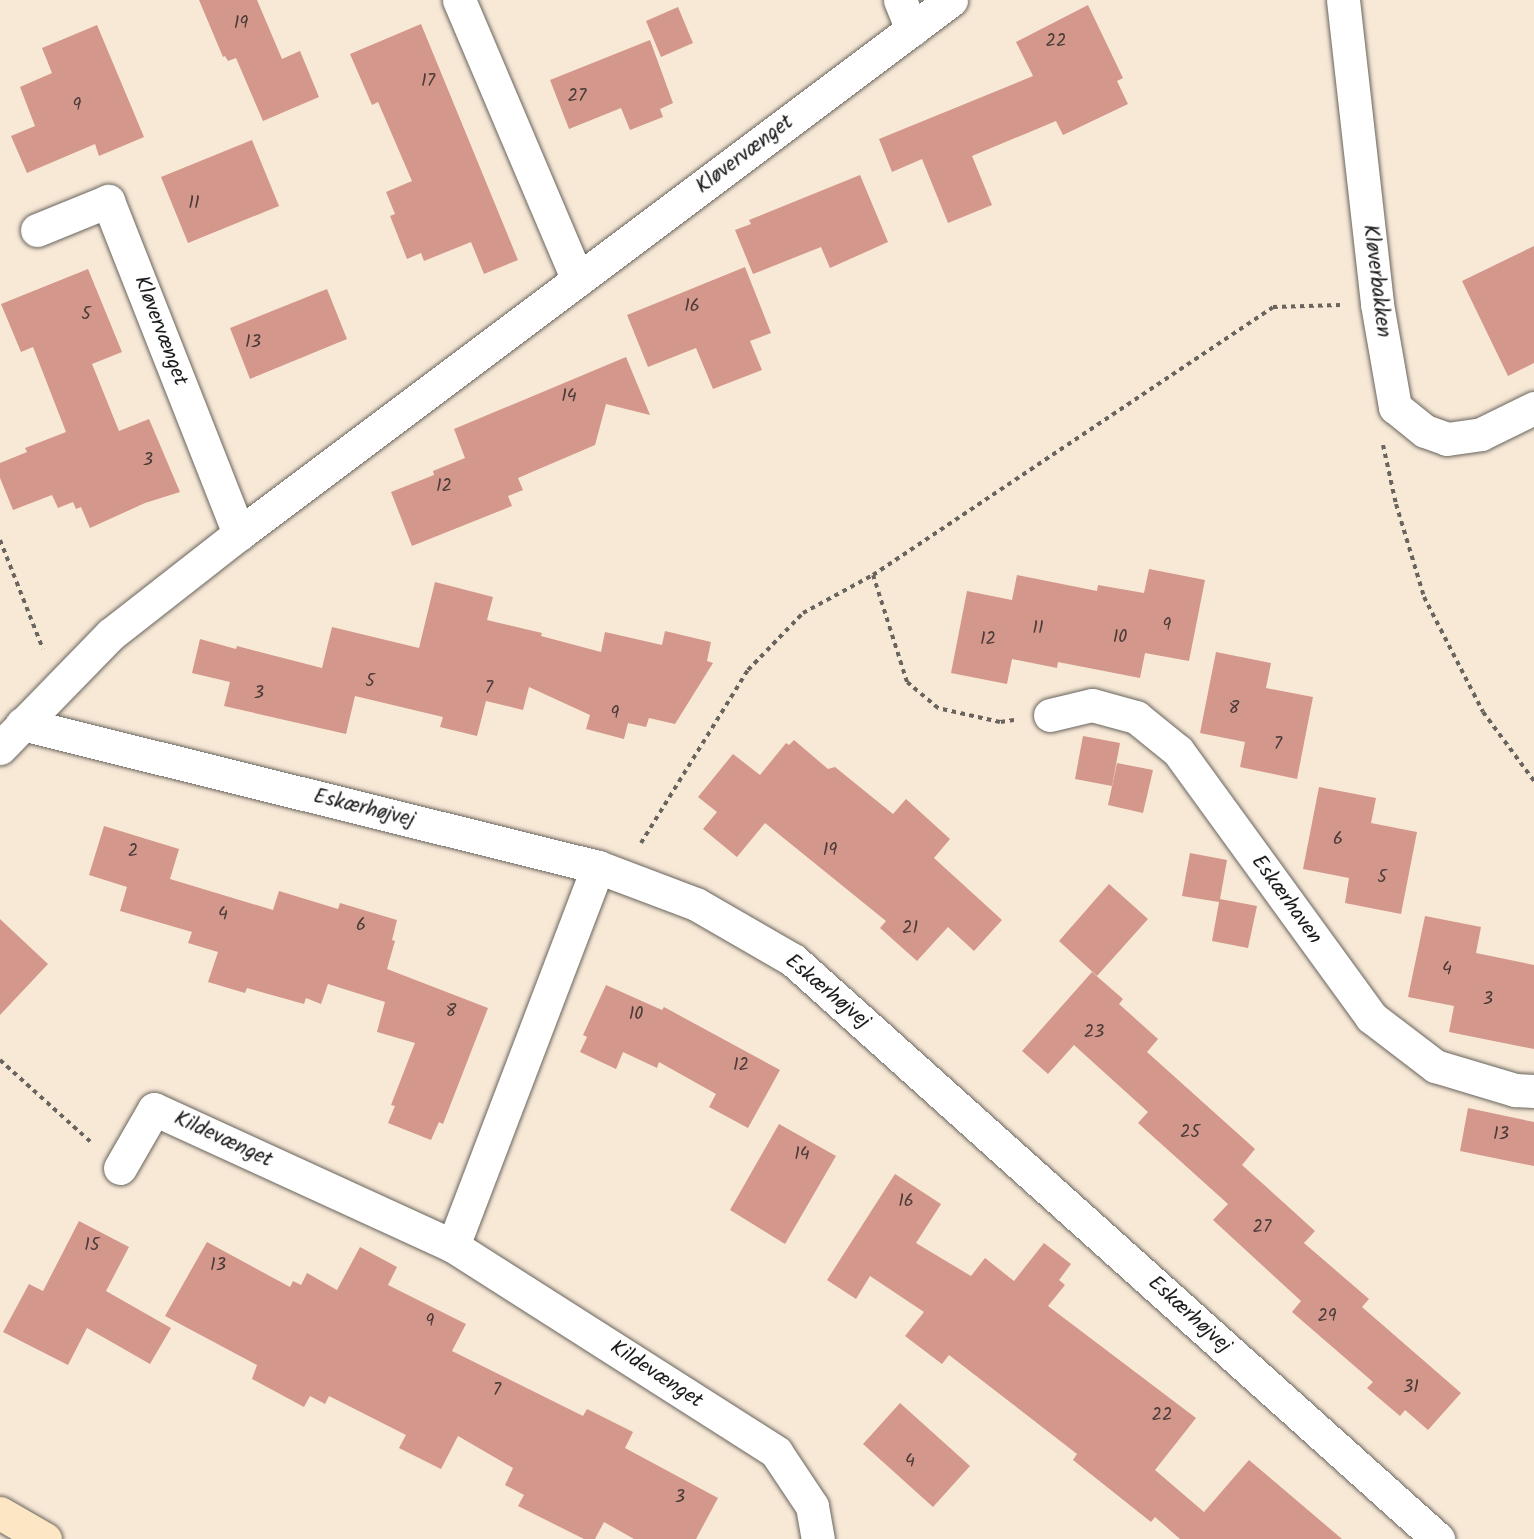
<!DOCTYPE html>
<html>
<head>
<meta charset="utf-8">
<style>
  body { margin:0 }
  #map { position:relative; width:1534px; height:1539px; overflow:hidden; background:#f8e9d7; font-family:Kalam,sans-serif }
  div>[style] { position:absolute }
  .building>* { inset:0; background:#d4978b }
  .path>* { height:4px; margin-top:-2px; transform-origin:0; background:repeating-linear-gradient(90deg,#69645d 0 4.5px,transparent 0 9px) }
  .roads { filter:drop-shadow(0 0 2px #69645d) drop-shadow(0 0 2px #69645d) }
  .street>* { height:33px; margin:-16.5px; padding:0 16.5px; transform-origin:16.5px; border-radius:16.5px; background:#fff }
  .secondary>* { height:33px; margin:-16.5px; padding:0 16.5px; transform-origin:16.5px; border-radius:16.5px; background:#fce6c4 }
  span { translate:-50% -50%; white-space:nowrap; text-align:center; line-height:1.15; -webkit-text-stroke:5px #fff; paint-order:stroke }
  .number-label { font-size:18px; color:#4a3b38 }
  .number-label span { -webkit-text-stroke-width:0 }
  .street-label { font-size:21px; color:#1c1c1c }
</style>
</head>
<body>
<div id="map">
  <div class="building">
    <div style="clip-path:polygon(199px 0,257px 0,282px 59px,300px 51px,319px 97px,263px 121px,236px 58px,228px 61px,225px 56px,223px 57px)"></div>
    <div style="clip-path:polygon(1088px 5px,1123px 78px,1117px 81px,1128px 104px,1063px 135px,1056px 121px,972px 156px,992px 205px,948px 223px,922px 159px,892px 172px,879px 139px,1033px 76px,1016px 42px)"></div>
    <div style="clip-path:polygon(678px 7px,693px 43px,661px 57px,646px 21px)"></div>
    <div style="clip-path:polygon(421px 24px,518px 260px,484px 274px,471px 242px,424px 261px,421px 253px,407px 259px,390px 216px,395px 214px,386px 192px,412px 181px,378px 102px,372px 105px,350px 54px)"></div>
    <div style="clip-path:polygon(97px 25px,144px 137px,99px 156px,95px 144px,27px 173px,11px 136px,35px 126px,20px 87px,52px 73px,42px 48px)"></div>
    <div style="clip-path:polygon(650px 40px,673px 103px,660px 109px,663px 117px,630px 130px,621px 108px,569px 129px,550px 80px)"></div>
    <div style="clip-path:polygon(252px 140px,279px 206px,188px 243px,161px 177px)"></div>
    <div style="clip-path:polygon(860px 175px,888px 242px,830px 268px,821px 247px,753px 274px,735px 230px,751px 224px,749px 220px)"></div>
    <div style="clip-path:polygon(1534px 246px,1534px 363px,1508px 376px,1462px 281px)"></div>
    <div style="clip-path:polygon(745px 267px,771px 333px,750px 341px,762px 370px,713px 389px,696px 348px,648px 367px,627px 315px)"></div>
    <div style="clip-path:polygon(88px 269px,122px 352px,92px 364px,119px 431px,149px 419px,180px 492px,145px 503px,90px 528px,81px 507px,76px 509px,73px 502px,58px 508px,52px 495px,13px 510px,0 478px,0 463px,27px 452px,25px 448px,66px 432px,33px 347px,21px 352px,1px 304px)"></div>
    <div style="clip-path:polygon(327px 289px,347px 339px,250px 379px,230px 328px)"></div>
    <div style="clip-path:polygon(626px 357px,650px 415px,606px 404px,595px 445px,518px 478px,523px 490px,508px 496px,512px 506px,412px 546px,391px 492px,434px 475px,433px 471px,465px 458px,454px 429px)"></div>
    <div style="clip-path:polygon(1149px 569px,1205px 580px,1189px 661px,1145px 653px,1140px 678px,1058px 662px,1057px 668px,1012px 659px,1007px 684px,951px 673px,967px 591px,1012px 600px,1017px 575px,1097px 591px,1098px 585px,1144px 593px)"></div>
    <div style="clip-path:polygon(435px 582px,493px 597px,487px 620px,542px 633px,541px 636px,601px 652px,605px 632px,662px 645px,665px 631px,711px 642px,707px 661px,713px 663px,675px 724px,649px 718px,646px 727px,628px 723px,624px 739px,586px 729px,590px 715px,529px 687px,523px 710px,486px 701px,477px 736px,440px 727px,443px 717px,355px 696px,346px 734px,224px 706px,230px 682px,192px 673px,200px 639px,236px 649px,237px 646px,322px 668px,332px 627px,419px 648px)"></div>
    <div style="clip-path:polygon(1216px 652px,1271px 663px,1266px 688px,1313px 697px,1297px 779px,1240px 767px,1245px 742px,1200px 733px)"></div>
    <div style="clip-path:polygon(1083px 736px,1120px 743px,1112px 786px,1075px 779px)"></div>
    <div style="clip-path:polygon(794px 740px,828px 769px,835px 767px,893px 814px,906px 799px,950px 839px,934px 858px,1002px 920px,974px 951px,948px 927px,917px 961px,880px 928px,886px 921px,765px 823px,737px 857px,703px 829px,717px 812px,698px 797px,733px 754px,760px 775px,786px 743px,789px 745px)"></div>
    <div style="clip-path:polygon(1117px 763px,1153px 770px,1143px 813px,1108px 805px)"></div>
    <div style="clip-path:polygon(1319px 787px,1376px 798px,1371px 823px,1417px 832px,1401px 914px,1345px 903px,1349px 878px,1303px 869px)"></div>
    <div style="clip-path:polygon(104px 826px,179px 849px,170px 879px,273px 910px,279px 891px,338px 909px,340px 903px,397px 920px,392px 940px,395px 941px,387px 969px,488px 1008px,443px 1124px,439px 1122px,431px 1140px,388px 1123px,395px 1106px,391px 1105px,415px 1043px,377px 1032px,385px 1002px,328px 984px,321px 1004px,306px 998px,304px 1004px,247px 988px,245px 993px,208px 982px,218px 952px,188px 943px,192px 932px,120px 911px,127px 887px,89px 875px)"></div>
    <div style="clip-path:polygon(1190px 853px,1227px 860px,1220px 899px,1257px 906px,1248px 948px,1212px 941px,1219px 902px,1182px 896px)"></div>
    <div style="clip-path:polygon(1109px 884px,1148px 919px,1097px 976px,1059px 941px)"></div>
    <div style="clip-path:polygon(1425px 916px,1481px 927px,1476px 953px,1534px 965px,1534px 1049px,1449px 1032px,1454px 1006px,1408px 997px)"></div>
    <div style="clip-path:polygon(0 919px,48px 964px,0 1015px)"></div>
    <div style="clip-path:polygon(1092px 972px,1123px 999px,1119px 1004px,1158px 1039px,1147px 1052px,1255px 1149px,1242px 1165px,1315px 1231px,1304px 1243px,1369px 1299px,1362px 1307px,1461px 1393px,1428px 1430px,1405px 1410px,1400px 1416px,1367px 1388px,1373px 1382px,1292px 1312px,1301px 1301px,1213px 1220px,1228px 1204px,1138px 1123px,1148px 1112px,1074px 1045px,1048px 1074px,1022px 1051px)"></div>
    <div style="clip-path:polygon(606px 985px,662px 1010px,664px 1007px,780px 1070px,748px 1128px,709px 1107px,716px 1094px,659px 1062px,657px 1068px,623px 1052px,616px 1069px,580px 1052px,587px 1037px,583px 1035px)"></div>
    <div style="clip-path:polygon(1468px 1108px,1534px 1122px,1534px 1166px,1460px 1151px)"></div>
    <div style="clip-path:polygon(779px 1124px,836px 1156px,785px 1244px,730px 1210px)"></div>
    <div style="clip-path:polygon(895px 1174px,941px 1204px,916px 1243px,971px 1276px,985px 1258px,1014px 1281px,1044px 1243px,1071px 1264px,1059px 1280px,1065px 1285px,1048px 1306px,1196px 1418px,1155px 1470px,1204px 1512px,1249px 1460px,1342px 1539px,1180px 1539px,1155px 1517px,1151px 1522px,1073px 1460px,1077px 1454px,949px 1355px,942px 1364px,905px 1336px,924px 1312px,870px 1276px,856px 1299px,827px 1280px)"></div>
    <div style="clip-path:polygon(79px 1221px,129px 1247px,106px 1291px,171px 1328px,150px 1364px,87px 1328px,68px 1365px,3px 1332px,29px 1284px,43px 1291px)"></div>
    <div style="clip-path:polygon(207px 1242px,290px 1287px,293px 1281px,301px 1285px,307px 1273px,337px 1290px,360px 1247px,397px 1267px,388px 1285px,466px 1324px,452px 1351px,583px 1416px,587px 1409px,633px 1432px,625px 1448px,718px 1498px,696px 1539px,634px 1539px,604px 1522px,595px 1539px,584px 1539px,518px 1506px,524px 1495px,505px 1485px,513px 1468px,458px 1436px,441px 1469px,399px 1448px,406px 1435px,329px 1396px,325px 1404px,310px 1396px,304px 1407px,252px 1379px,257px 1365px,165px 1316px)"></div>
    <div style="clip-path:polygon(900px 1403px,970px 1466px,933px 1507px,863px 1444px)"></div>
  </div>
  <div class="path">
    <div style="left:1383px;top:445px;width:60px;rotate:77.6deg"></div>
    <div style="left:1396px;top:504px;width:97px;rotate:73.2deg"></div>
    <div style="left:1424px;top:597px;width:129px;rotate:62.8deg"></div>
    <div style="left:1483px;top:712px;width:86px;rotate:53.5deg"></div>
    <div style="left:0;top:540px;width:117px;rotate:68.5deg"></div>
    <div style="left:1014px;top:720px;width:14px;rotate:172deg"></div>
    <div style="left:1000px;top:722px;width:64px;rotate:-167.3deg"></div>
    <div style="left:938px;top:708px;width:40px;rotate:-140deg"></div>
    <div style="left:907px;top:682px;width:112px;rotate:-107.6deg"></div>
    <div style="left:873px;top:575px;width:481px;rotate:-33.8deg"></div>
    <div style="left:1273px;top:307px;width:67px;rotate:-1.7deg"></div>
    <div style="left:641px;top:843px;width:203px;rotate:-58.3deg"></div>
    <div style="left:748px;top:670px;width:79px;rotate:-46deg"></div>
    <div style="left:803px;top:613px;width:80px;rotate:-28.5deg"></div>
    <div style="left:0;top:1060px;width:124px;rotate:42.1deg"></div>
  </div>
  <div class="roads">
    <div class="street">
      <div style="left:459px;top:0;width:304px;rotate:67deg"></div>
      <div style="left:900px;top:0;width:32px;rotate:68deg"></div>
      <div style="left:1343px;top:0;width:306px;rotate:83.6deg"></div>
      <div style="left:1377px;top:304px;width:105px;rotate:80.1deg"></div>
      <div style="left:1395px;top:407px;width:38px;rotate:39deg"></div>
      <div style="left:1425px;top:431px;width:23px;rotate:20deg"></div>
      <div style="left:1447px;top:439px;width:34px;rotate:-8deg"></div>
      <div style="left:1481px;top:434px;width:59px;rotate:-26.1deg"></div>
      <div style="left:37px;top:230px;width:77px;rotate:-22.2deg"></div>
      <div style="left:108px;top:201px;width:358px;rotate:68.5deg"></div>
      <div style="left:1050px;top:715px;width:43px;rotate:-13.4deg"></div>
      <div style="left:1092px;top:705px;width:46px;rotate:15.3deg"></div>
      <div style="left:1136px;top:717px;width:54px;rotate:39deg"></div>
      <div style="left:1178px;top:751px;width:329px;rotate:54deg"></div>
      <div style="left:1371px;top:1017px;width:81px;rotate:37.4deg"></div>
      <div style="left:1435px;top:1066px;width:84px;rotate:16.7deg"></div>
      <div style="left:1515px;top:1090px;width:19px;rotate:3deg"></div>
      <div style="left:22px;top:724px;width:593px;rotate:13.94deg"></div>
      <div style="left:598px;top:867px;width:105px;rotate:20.7deg"></div>
      <div style="left:696px;top:904px;width:112px;rotate:30deg"></div>
      <div style="left:793px;top:960px;width:867px;rotate:41.91deg"></div>
      <div style="left:0;top:748px;width:159px;rotate:-45.8deg"></div>
      <div style="left:111px;top:634px;width:162px;rotate:-38deg"></div>
      <div style="left:239px;top:534px;width:890px;rotate:-36.87deg"></div>
      <div style="left:120px;top:1168px;width:68px;rotate:-60deg"></div>
      <div style="left:154px;top:1109px;width:329px;rotate:24.6deg"></div>
      <div style="left:453px;top:1246px;width:383px;rotate:32.5deg"></div>
      <div style="left:776px;top:1452px;width:65px;rotate:56.3deg"></div>
      <div style="left:812px;top:1506px;width:34px;rotate:80deg"></div>
      <div style="left:453px;top:1246px;width:406px;rotate:-69.1deg"></div>
    </div>
    <div class="secondary">
      <div style="left:0;top:1513px;width:52px;rotate:30deg"></div>
    </div>
  </div>
  <div class="number-label">
    <span style="left:241px;top:24px">19</span>
    <span style="left:1056px;top:42px">22</span>
    <span style="left:428px;top:82px">17</span>
    <span style="left:577px;top:97px">27</span>
    <span style="left:77px;top:106px">9</span>
    <span style="left:194px;top:204px">11</span>
    <span style="left:692px;top:307px">16</span>
    <span style="left:86px;top:315px">5</span>
    <span style="left:253px;top:343px">13</span>
    <span style="left:569px;top:397px">14</span>
    <span style="left:148px;top:461px">3</span>
    <span style="left:444px;top:487px">12</span>
    <span style="left:1167px;top:626px">9</span>
    <span style="left:1038px;top:629px">11</span>
    <span style="left:1120px;top:638px">10</span>
    <span style="left:988px;top:640px">12</span>
    <span style="left:370px;top:682px">5</span>
    <span style="left:489px;top:689px">7</span>
    <span style="left:259px;top:694px">3</span>
    <span style="left:1234px;top:709px">8</span>
    <span style="left:615px;top:714px">9</span>
    <span style="left:1278px;top:745px">7</span>
    <span style="left:1338px;top:840px">6</span>
    <span style="left:830px;top:851px">19</span>
    <span style="left:133px;top:852px">2</span>
    <span style="left:1382px;top:878px">5</span>
    <span style="left:223px;top:915px">4</span>
    <span style="left:361px;top:926px">6</span>
    <span style="left:910px;top:929px">21</span>
    <span style="left:1447px;top:970px">4</span>
    <span style="left:1488px;top:1000px">3</span>
    <span style="left:451px;top:1012px">8</span>
    <span style="left:636px;top:1015px">10</span>
    <span style="left:1094px;top:1033px">23</span>
    <span style="left:741px;top:1066px">12</span>
    <span style="left:1190px;top:1133px">25</span>
    <span style="left:1501px;top:1135px">13</span>
    <span style="left:802px;top:1155px">14</span>
    <span style="left:906px;top:1202px">16</span>
    <span style="left:1262px;top:1228px">27</span>
    <span style="left:92px;top:1246px">15</span>
    <span style="left:218px;top:1266px">13</span>
    <span style="left:1327px;top:1317px">29</span>
    <span style="left:430px;top:1322px">9</span>
    <span style="left:1411px;top:1388px">31</span>
    <span style="left:497px;top:1391px">7</span>
    <span style="left:1162px;top:1416px">22</span>
    <span style="left:910px;top:1462px">4</span>
    <span style="left:680px;top:1498px">3</span>
  </div>
  <div class="street-label">
    <span style="left:745px;top:155px;rotate:-37deg">Kløvervænget</span>
    <span style="left:1376px;top:281px;rotate:83deg">Kløverbakken</span>
    <span style="left:160px;top:331px;rotate:69deg">Kløvervænget</span>
    <span style="left:364px;top:809px;rotate:14deg">Eskærhøjvej</span>
    <span style="left:1286px;top:900px;rotate:54deg">Eskærhaven</span>
    <span style="left:827px;top:992px;rotate:40deg">Eskærhøjvej</span>
    <span style="left:223px;top:1140px;rotate:25deg">Kildevænget</span>
    <span style="left:1189px;top:1315px;rotate:42deg">Eskærhøjvej</span>
    <span style="left:656px;top:1375px;rotate:33deg">Kildevænget</span>
  </div>
</div>
</body>
</html>
